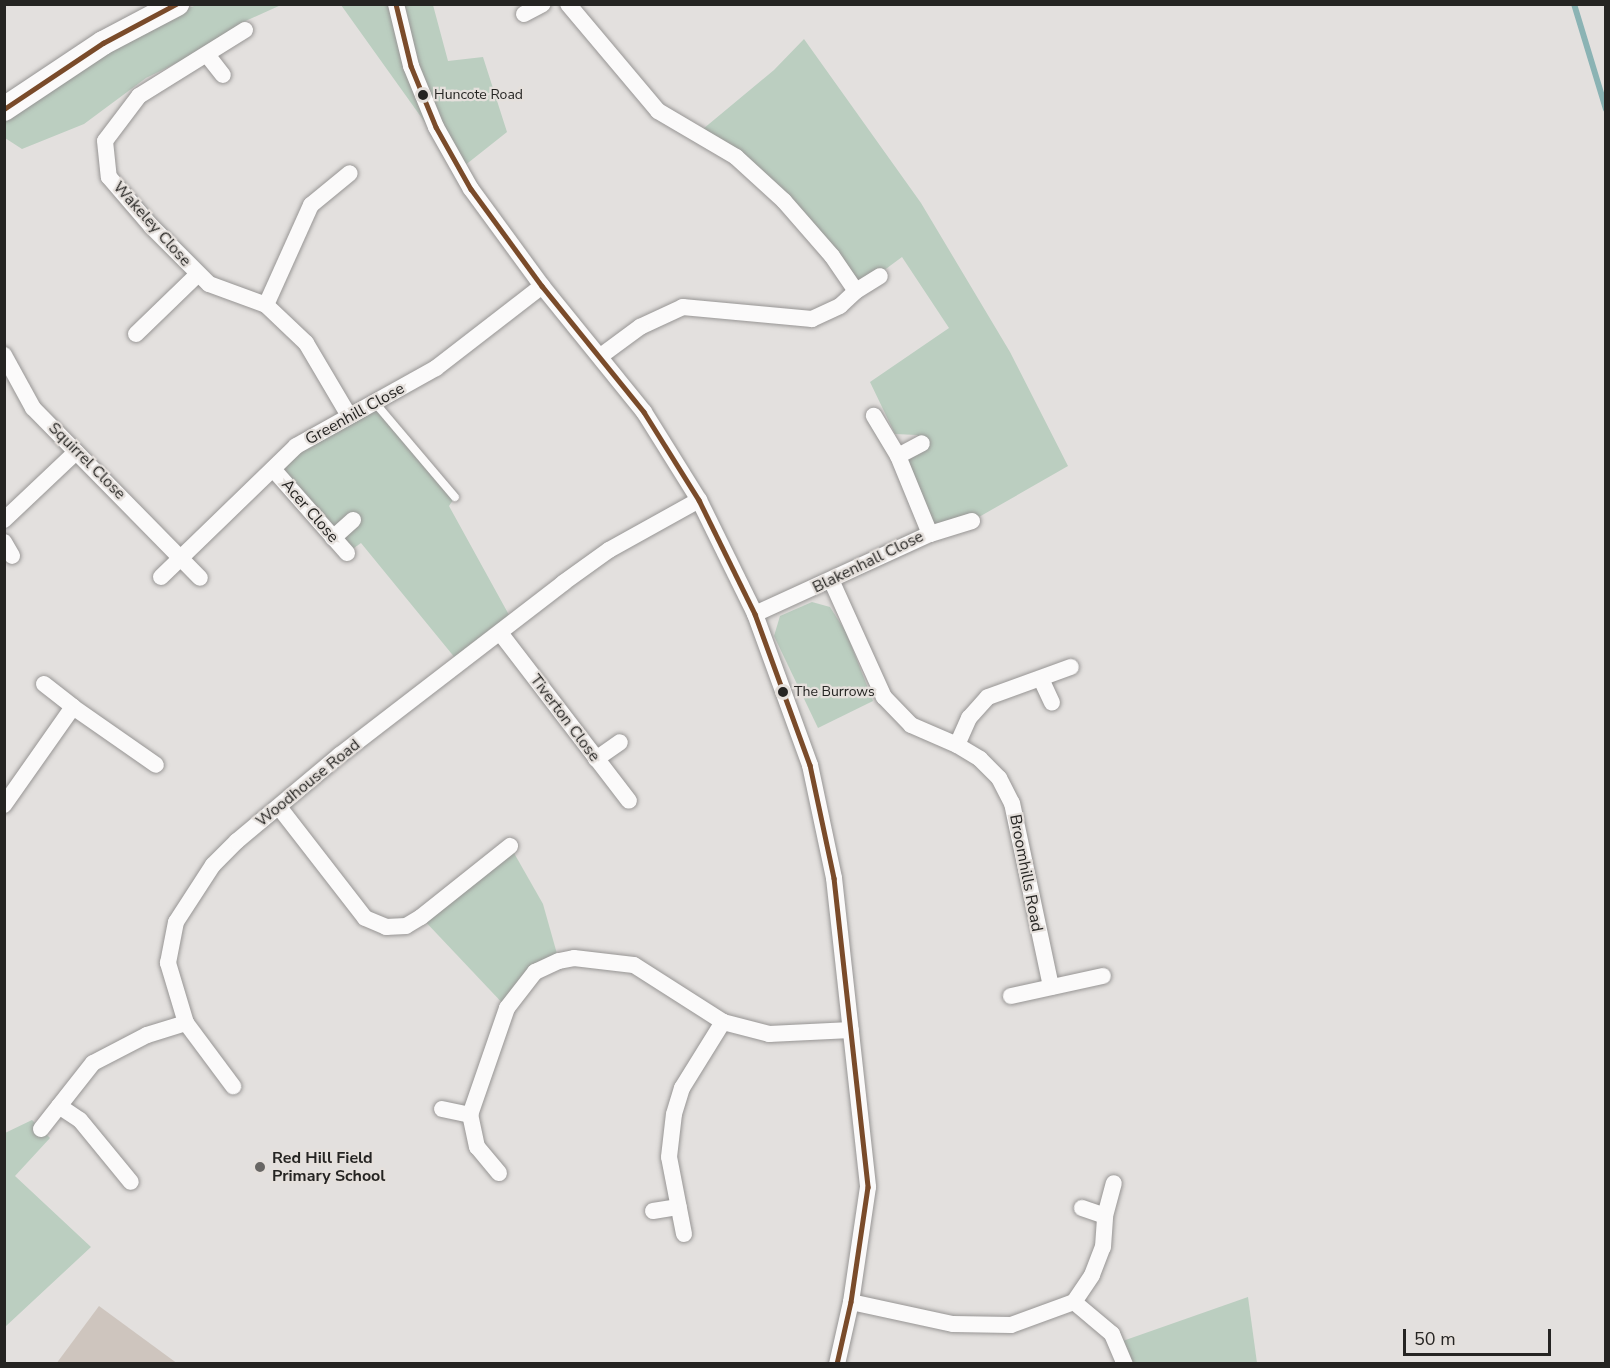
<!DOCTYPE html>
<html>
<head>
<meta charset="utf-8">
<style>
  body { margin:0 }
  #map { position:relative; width:1610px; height:1368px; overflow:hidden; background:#e3e0de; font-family:"Nunito Sans",sans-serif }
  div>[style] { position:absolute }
  .green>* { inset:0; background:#bbcec0 }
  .stream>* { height:6px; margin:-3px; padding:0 3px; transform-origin:3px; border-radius:3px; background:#8bb3b4 }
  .building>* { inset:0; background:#cec5be }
  .roads { filter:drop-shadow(0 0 2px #979594) drop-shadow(0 0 2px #979594) }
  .lane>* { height:8px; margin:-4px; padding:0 4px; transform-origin:4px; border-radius:4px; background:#fbfafa }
  .street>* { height:16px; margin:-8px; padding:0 8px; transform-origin:8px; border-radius:8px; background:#fbfafa }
  .secondary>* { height:24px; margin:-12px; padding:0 12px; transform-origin:12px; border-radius:12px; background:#fbfafa }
  .bus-1>* { height:4.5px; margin:-2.25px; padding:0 2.25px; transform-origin:2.25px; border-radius:2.25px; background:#7a4b2a }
  .dots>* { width:16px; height:16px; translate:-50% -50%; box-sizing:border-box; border:3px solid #e5e0dc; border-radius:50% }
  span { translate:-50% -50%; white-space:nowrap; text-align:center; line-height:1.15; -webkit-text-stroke:4.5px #e5e0dc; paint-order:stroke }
  .bus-label { font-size:14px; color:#252422 }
  .left { translate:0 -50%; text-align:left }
  .street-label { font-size:16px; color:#252422 }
  .poi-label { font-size:16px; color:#252422; font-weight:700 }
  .frame { position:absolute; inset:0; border:6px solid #252422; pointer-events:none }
  .scale { position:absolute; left:1403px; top:1329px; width:148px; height:27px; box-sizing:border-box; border:3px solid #252422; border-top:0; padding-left:8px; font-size:18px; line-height:21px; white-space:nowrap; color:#252422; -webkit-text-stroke:4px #e5e0dc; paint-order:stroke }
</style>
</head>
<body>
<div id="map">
  <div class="green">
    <div style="clip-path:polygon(197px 5px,281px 5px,241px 23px,205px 49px,146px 78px,84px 124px,22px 149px,5px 138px,5px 115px,176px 12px)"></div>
    <div style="clip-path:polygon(341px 5px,433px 5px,448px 61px,483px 57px,507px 132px,459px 170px)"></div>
    <div style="clip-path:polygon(804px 39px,921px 203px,1010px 352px,1068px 466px,972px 521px,930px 534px,898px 456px,922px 442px,917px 435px,895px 434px,870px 382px,949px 328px,902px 257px,856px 291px,784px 201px,697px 134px,774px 70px)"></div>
    <div style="clip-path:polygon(376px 404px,455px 497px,449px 506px,514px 624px,460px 664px,361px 543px,347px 553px,273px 469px)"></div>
    <div style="clip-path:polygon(812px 602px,830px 607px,846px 632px,873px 701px,818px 728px,774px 636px,780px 616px)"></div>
    <div style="clip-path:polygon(510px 846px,543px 904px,559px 961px,507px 1008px,421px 917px)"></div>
    <div style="clip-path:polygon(32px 1120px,50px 1138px,15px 1176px,91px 1247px,5px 1327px,5px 1133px)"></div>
    <div style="clip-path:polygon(1248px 1297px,1257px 1363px,1125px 1363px,1117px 1343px)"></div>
  </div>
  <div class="stream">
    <div style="left:1574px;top:4px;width:110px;rotate:73.1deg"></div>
  </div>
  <div class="building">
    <div style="clip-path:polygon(99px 1306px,178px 1364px,56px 1364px)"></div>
  </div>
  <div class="roads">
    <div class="lane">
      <div style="left:376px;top:404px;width:122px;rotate:49.7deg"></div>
    </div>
    <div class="street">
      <div style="left:396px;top:4px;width:64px;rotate:76.4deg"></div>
      <div style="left:411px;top:66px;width:66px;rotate:67.7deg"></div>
      <div style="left:436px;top:127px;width:71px;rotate:60.6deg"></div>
      <div style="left:471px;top:189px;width:120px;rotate:53.8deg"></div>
      <div style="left:542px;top:286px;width:162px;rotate:51deg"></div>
      <div style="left:644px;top:412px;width:104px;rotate:58deg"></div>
      <div style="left:699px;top:500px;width:127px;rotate:63.8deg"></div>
      <div style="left:755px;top:614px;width:161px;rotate:70deg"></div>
      <div style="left:810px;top:765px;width:116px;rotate:78deg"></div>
      <div style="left:834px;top:878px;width:311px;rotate:83.7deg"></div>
      <div style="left:868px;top:1187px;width:116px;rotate:98.4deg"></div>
      <div style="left:851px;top:1302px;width:64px;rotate:102.7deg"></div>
      <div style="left:568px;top:4px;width:140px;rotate:49.9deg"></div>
      <div style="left:658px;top:111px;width:91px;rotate:30.5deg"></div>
      <div style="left:736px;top:157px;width:65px;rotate:42.5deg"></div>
      <div style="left:784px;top:201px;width:73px;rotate:48.9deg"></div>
      <div style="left:832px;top:256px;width:42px;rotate:55.6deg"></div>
      <div style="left:856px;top:291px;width:22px;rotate:137deg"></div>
      <div style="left:840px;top:306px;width:31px;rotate:155deg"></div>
      <div style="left:812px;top:319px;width:130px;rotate:-174.7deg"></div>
      <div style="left:683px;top:307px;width:47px;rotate:155.1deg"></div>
      <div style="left:640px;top:327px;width:47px;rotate:143.6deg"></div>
      <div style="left:524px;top:14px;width:21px;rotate:-28deg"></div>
      <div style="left:245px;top:30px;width:125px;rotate:148.1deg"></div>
      <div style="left:139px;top:96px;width:56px;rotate:127.1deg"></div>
      <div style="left:105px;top:141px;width:36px;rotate:84deg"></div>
      <div style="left:109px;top:177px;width:65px;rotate:49.4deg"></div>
      <div style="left:151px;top:226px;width:82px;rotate:45deg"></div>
      <div style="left:209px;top:284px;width:61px;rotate:20.2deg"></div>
      <div style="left:266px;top:305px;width:55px;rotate:43.5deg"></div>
      <div style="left:306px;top:343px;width:82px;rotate:59.4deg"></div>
      <div style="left:208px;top:56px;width:24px;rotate:52deg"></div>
      <div style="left:856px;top:291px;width:28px;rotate:-32deg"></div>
      <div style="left:266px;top:305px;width:110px;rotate:-65.8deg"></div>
      <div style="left:311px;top:205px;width:50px;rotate:-39.4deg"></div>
      <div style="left:136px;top:334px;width:86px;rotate:-44.1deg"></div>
      <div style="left:4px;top:355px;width:60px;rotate:61.3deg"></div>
      <div style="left:33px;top:408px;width:238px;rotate:45.5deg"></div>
      <div style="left:898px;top:456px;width:27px;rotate:-28deg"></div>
      <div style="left:273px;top:469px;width:112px;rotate:48.6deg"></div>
      <div style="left:4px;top:520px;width:99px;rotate:-43.4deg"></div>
      <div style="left:930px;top:534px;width:44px;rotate:-17.2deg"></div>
      <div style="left:333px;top:538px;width:27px;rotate:-42deg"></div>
      <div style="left:4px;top:542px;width:16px;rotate:60deg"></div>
      <div style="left:161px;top:577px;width:188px;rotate:-44.1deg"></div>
      <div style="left:296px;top:446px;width:160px;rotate:-29.1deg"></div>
      <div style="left:436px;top:368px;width:134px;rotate:-37.7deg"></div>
      <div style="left:832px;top:582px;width:126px;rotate:65.7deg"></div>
      <div style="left:884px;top:697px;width:39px;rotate:46deg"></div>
      <div style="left:911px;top:725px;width:50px;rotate:23.5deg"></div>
      <div style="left:957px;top:745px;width:27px;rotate:31deg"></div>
      <div style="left:980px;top:759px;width:27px;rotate:45deg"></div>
      <div style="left:999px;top:778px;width:28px;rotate:63deg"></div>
      <div style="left:1012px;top:803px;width:188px;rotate:78deg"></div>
      <div style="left:755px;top:614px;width:192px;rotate:-24.6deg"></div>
      <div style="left:930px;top:534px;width:84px;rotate:-112.3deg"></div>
      <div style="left:898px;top:456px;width:47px;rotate:-121deg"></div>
      <div style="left:501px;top:634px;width:210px;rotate:52.5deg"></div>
      <div style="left:1041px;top:679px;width:26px;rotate:65deg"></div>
      <div style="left:44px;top:684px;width:37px;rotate:38deg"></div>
      <div style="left:957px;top:745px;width:30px;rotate:-66deg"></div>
      <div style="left:969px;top:718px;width:28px;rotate:-48deg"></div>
      <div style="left:988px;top:697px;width:88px;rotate:-19.9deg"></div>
      <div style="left:596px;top:759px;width:29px;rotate:-35deg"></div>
      <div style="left:4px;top:805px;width:120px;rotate:-54.9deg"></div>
      <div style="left:73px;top:707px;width:101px;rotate:34.9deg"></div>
      <div style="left:279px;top:807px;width:140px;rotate:52.2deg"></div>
      <div style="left:365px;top:918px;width:23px;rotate:23deg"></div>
      <div style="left:386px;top:927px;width:20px;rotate:-3deg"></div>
      <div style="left:406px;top:926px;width:17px;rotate:-31deg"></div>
      <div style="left:421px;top:917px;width:114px;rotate:-38.6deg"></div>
      <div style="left:1011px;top:996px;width:94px;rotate:-12.3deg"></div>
      <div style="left:186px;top:1023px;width:79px;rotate:53.3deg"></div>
      <div style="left:59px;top:1106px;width:25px;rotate:34deg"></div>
      <div style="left:80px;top:1120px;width:80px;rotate:50.6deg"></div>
      <div style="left:442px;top:1109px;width:29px;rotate:12deg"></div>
      <div style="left:41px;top:1129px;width:84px;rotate:-51.8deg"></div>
      <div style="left:93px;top:1063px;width:61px;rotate:-27.4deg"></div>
      <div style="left:147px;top:1035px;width:41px;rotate:-17.1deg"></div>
      <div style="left:186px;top:1023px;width:63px;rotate:-106.7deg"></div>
      <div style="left:168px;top:963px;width:42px;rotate:-79deg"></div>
      <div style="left:176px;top:922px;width:68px;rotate:-57deg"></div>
      <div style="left:213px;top:865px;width:34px;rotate:-45deg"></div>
      <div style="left:237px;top:841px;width:134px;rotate:-39.9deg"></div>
      <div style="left:340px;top:755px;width:282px;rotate:-37.6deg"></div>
      <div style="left:563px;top:583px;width:57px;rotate:-35.7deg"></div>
      <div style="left:609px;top:550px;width:103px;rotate:-29.1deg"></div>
      <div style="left:499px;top:1173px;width:34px;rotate:-130deg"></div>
      <div style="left:477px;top:1147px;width:33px;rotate:-102deg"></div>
      <div style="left:470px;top:1115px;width:113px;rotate:-70.9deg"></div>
      <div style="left:507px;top:1008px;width:46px;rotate:-52.1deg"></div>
      <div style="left:535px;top:972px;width:26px;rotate:-25deg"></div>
      <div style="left:559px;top:961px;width:15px;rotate:-11deg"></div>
      <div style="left:574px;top:958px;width:60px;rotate:6.7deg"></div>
      <div style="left:634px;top:965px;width:106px;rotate:32.6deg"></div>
      <div style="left:723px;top:1022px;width:48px;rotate:14.6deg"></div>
      <div style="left:769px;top:1034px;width:82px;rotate:-2.8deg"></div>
      <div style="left:1082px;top:1208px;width:24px;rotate:19deg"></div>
      <div style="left:653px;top:1211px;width:26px;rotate:-9deg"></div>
      <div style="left:684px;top:1234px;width:78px;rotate:-101deg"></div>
      <div style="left:669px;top:1157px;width:43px;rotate:-83.4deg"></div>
      <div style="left:674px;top:1114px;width:27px;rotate:-73deg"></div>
      <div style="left:682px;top:1088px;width:78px;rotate:-58.2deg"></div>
      <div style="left:851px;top:1302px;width:104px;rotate:12.2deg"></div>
      <div style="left:953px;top:1324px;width:58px;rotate:1deg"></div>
      <div style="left:1011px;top:1325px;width:67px;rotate:-20.1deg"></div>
      <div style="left:1074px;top:1302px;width:32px;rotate:-56deg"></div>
      <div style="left:1092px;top:1275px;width:30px;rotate:-69deg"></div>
      <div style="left:1103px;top:1247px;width:31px;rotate:-86deg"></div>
      <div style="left:1105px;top:1216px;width:34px;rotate:-75deg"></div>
      <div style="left:1074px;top:1302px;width:50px;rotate:40.1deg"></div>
      <div style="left:1112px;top:1334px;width:33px;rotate:67deg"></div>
    </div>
    <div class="secondary">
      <div style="left:4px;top:109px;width:119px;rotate:-33.7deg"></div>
      <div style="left:103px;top:43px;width:84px;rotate:-27.8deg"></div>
    </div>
  </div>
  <div class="bus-1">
    <div style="left:396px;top:4px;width:64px;rotate:76.4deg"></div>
    <div style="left:411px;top:66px;width:66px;rotate:67.7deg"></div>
    <div style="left:436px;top:127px;width:71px;rotate:60.6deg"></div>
    <div style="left:471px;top:189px;width:120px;rotate:53.8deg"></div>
    <div style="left:542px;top:286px;width:162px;rotate:51deg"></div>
    <div style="left:644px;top:412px;width:104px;rotate:58deg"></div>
    <div style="left:699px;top:500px;width:127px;rotate:63.8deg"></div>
    <div style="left:755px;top:614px;width:161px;rotate:70deg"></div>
    <div style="left:810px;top:765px;width:116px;rotate:78deg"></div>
    <div style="left:834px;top:878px;width:311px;rotate:83.7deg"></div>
    <div style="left:868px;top:1187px;width:116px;rotate:98.4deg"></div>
    <div style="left:851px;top:1302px;width:64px;rotate:102.7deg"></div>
    <div style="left:4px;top:109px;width:119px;rotate:-33.7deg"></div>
    <div style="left:103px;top:43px;width:83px;rotate:-28.1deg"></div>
  </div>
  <div class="dots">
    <div style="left:423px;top:95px;background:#252422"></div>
    <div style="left:783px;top:692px;background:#252422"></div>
    <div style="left:260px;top:1167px;background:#686664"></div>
  </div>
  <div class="bus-label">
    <span class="left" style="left:434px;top:95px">Huncote Road</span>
    <span class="left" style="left:794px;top:692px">The Burrows</span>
  </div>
  <div class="street-label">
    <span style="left:152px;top:224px;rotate:48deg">Wakeley Close</span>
    <span style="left:355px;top:414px;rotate:-29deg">Greenhill Close</span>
    <span style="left:87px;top:461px;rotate:45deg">Squirrel Close</span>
    <span style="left:310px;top:511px;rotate:49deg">Acer Close</span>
    <span style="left:868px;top:562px;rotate:-26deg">Blakenhall Close</span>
    <span style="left:565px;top:718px;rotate:53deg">Tiverton Close</span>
    <span style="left:308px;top:783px;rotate:-39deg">Woodhouse Road</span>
    <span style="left:1026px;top:873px;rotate:79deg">Broomhills Road</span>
  </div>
  <div class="poi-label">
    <span class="left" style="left:272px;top:1167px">Red Hill Field<br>Primary School</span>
  </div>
  <div class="frame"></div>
  <div class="scale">50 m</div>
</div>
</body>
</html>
